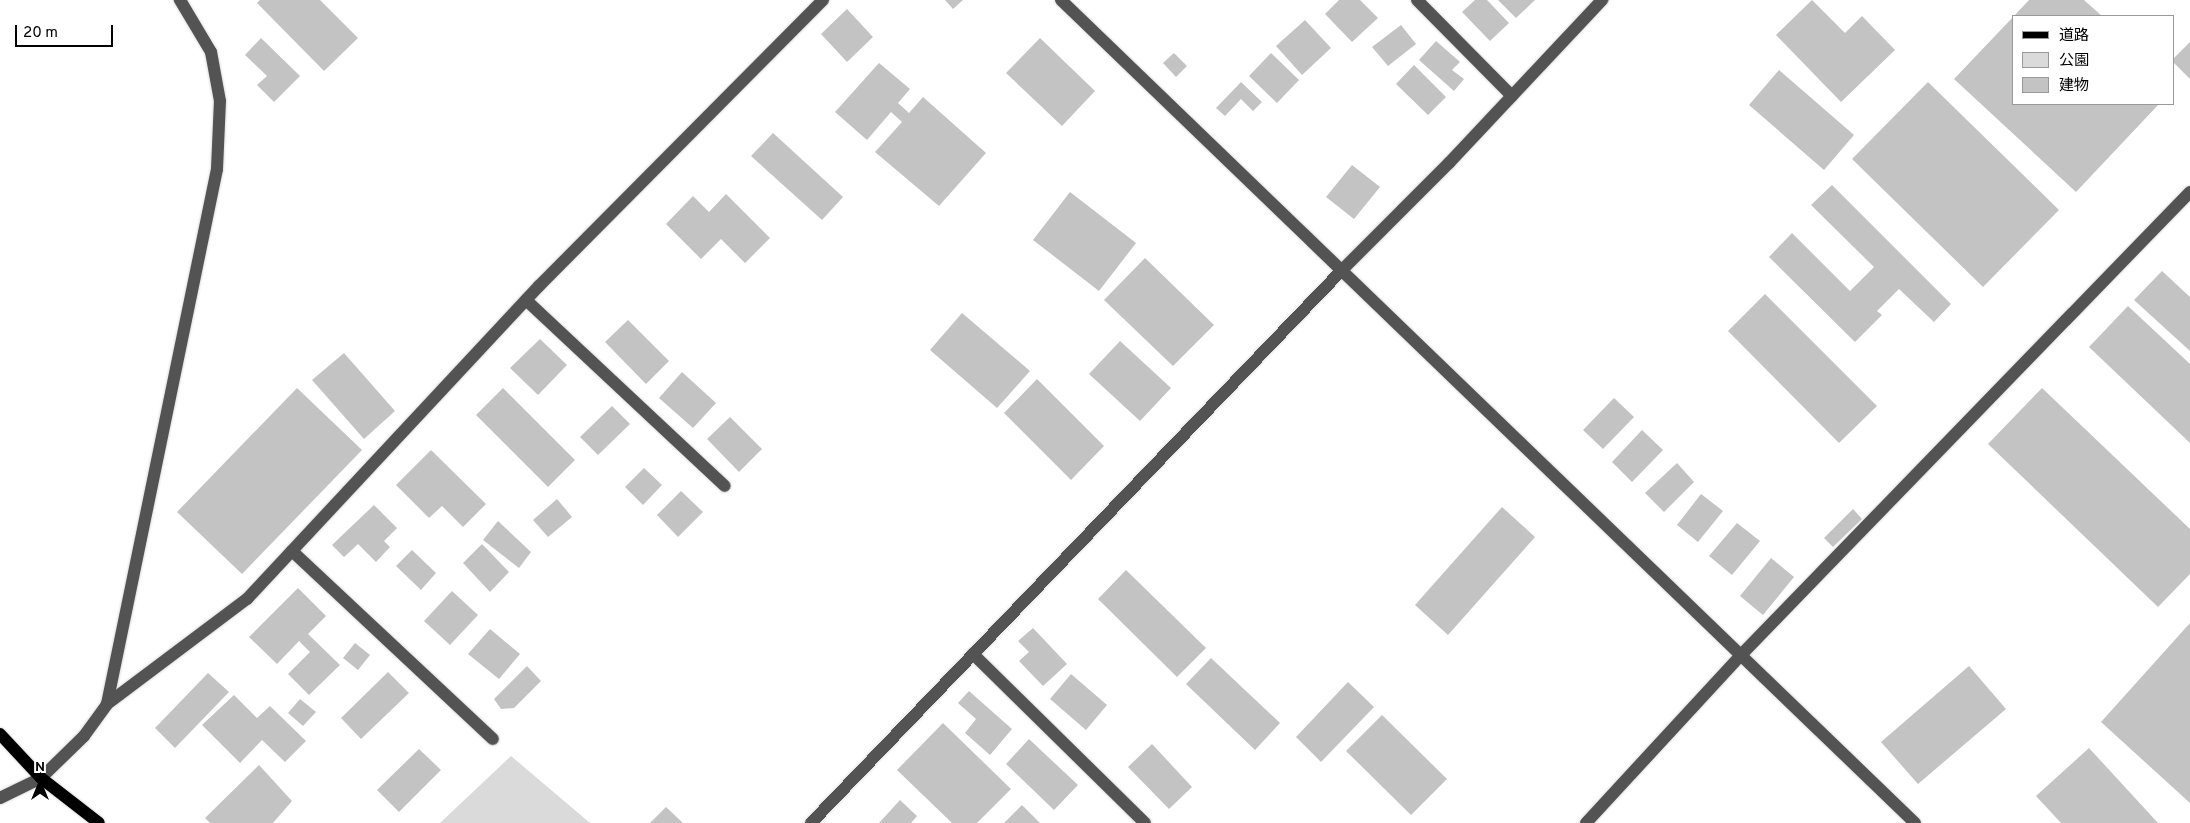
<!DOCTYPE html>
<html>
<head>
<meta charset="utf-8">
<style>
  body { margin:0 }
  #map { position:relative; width:2190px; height:823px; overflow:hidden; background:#fff; font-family:Overpass,"Noto Sans JP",sans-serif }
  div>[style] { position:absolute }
  .green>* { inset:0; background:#dadada }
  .building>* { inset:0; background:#c3c3c3 }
  .roads { filter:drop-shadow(0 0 1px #dbdbdb) drop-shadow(0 0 1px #dbdbdb) }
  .minor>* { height:12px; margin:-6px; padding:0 6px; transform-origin:6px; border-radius:6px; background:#535353 }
  .major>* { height:12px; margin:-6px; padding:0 6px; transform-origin:6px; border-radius:6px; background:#000 }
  span { translate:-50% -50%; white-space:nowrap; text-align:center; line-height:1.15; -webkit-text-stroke:4px #fff; paint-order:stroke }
  .legend { position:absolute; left:2012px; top:15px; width:162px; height:90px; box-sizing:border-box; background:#fff; border:1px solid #999; margin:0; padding:6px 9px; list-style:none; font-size:15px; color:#000 }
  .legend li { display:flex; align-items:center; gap:10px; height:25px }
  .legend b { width:25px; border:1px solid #999 }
  .north { position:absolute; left:15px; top:758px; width:50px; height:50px; -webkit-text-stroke:4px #fff; paint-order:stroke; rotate:0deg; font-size:14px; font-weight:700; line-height:20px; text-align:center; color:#000 }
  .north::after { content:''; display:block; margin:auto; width:18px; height:22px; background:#000; clip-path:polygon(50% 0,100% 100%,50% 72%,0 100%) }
  .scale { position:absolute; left:15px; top:25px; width:98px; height:22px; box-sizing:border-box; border:2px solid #000; border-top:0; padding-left:6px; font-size:15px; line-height:18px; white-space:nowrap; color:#000; -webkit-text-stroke:4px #fff; paint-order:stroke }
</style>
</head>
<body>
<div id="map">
  <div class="green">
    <div style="clip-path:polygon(511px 756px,590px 823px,440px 823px)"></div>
  </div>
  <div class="building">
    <div style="clip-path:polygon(260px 0,320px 0,358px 38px,324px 71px,257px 3px)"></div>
    <div style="clip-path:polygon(945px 0,963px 0,953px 9px)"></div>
    <div style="clip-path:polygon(1339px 0,1360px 0,1378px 18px,1352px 42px,1325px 14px)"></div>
    <div style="clip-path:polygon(1475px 0,1487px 0,1509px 23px,1490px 41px,1462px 12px)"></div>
    <div style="clip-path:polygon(1498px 0,1535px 0,1516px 18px)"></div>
    <div style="clip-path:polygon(1812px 0,1845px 33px,1862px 16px,1895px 50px,1841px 102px,1776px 35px)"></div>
    <div style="clip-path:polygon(2029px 0,2084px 0,2102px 16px,2014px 16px)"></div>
    <div style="clip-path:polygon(847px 9px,873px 37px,847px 62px,821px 34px)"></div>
    <div style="clip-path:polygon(2014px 16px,2014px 104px,2159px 104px,2076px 192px,1954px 79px)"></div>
    <div style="clip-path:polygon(1305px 20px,1331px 48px,1302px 75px,1276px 46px)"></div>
    <div style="clip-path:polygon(1401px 25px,1416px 44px,1388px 66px,1372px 47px)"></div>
    <div style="clip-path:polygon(261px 38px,300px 76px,274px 102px,257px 85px,267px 76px,245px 55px)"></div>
    <div style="clip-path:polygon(1040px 38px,1095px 91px,1062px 126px,1006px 73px)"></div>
    <div style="clip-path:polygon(1436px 41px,1460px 62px,1452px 70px,1464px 79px,1454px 91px,1419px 60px)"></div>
    <div style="clip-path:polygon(2190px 42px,2190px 79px,2174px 63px,2174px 58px)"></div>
    <div style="clip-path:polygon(1174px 53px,1187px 66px,1176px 77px,1163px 63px)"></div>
    <div style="clip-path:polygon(1271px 53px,1299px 80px,1277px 103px,1249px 76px)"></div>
    <div style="clip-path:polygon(879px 63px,910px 89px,898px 103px,909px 113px,923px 97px,986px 153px,939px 206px,875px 152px,902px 122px,891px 112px,867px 140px,835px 112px)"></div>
    <div style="clip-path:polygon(1414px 65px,1446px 97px,1428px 115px,1396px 84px)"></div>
    <div style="clip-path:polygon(1779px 70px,1854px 135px,1824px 170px,1749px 105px)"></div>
    <div style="clip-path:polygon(1241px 82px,1262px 102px,1253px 111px,1241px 99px,1225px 116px,1216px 108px)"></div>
    <div style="clip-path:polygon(1928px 82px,2059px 210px,1983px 287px,1852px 159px)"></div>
    <div style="clip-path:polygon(773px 133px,843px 197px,822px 220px,751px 156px)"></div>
    <div style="clip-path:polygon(1352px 165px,1380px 187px,1354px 219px,1326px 197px)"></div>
    <div style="clip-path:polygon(1832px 185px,1951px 304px,1934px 322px,1899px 289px,1877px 311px,1882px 315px,1855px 342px,1769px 257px,1792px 233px,1850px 291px,1874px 267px,1811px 205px)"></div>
    <div style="clip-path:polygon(1070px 192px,1136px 243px,1099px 291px,1033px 240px)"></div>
    <div style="clip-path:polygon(726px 194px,770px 238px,745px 263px,721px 239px,701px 259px,666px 224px,693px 196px,709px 212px)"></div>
    <div style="clip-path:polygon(1145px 258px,1214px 325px,1173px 366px,1104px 300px)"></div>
    <div style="clip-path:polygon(2162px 271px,2190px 297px,2190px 351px,2134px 300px)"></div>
    <div style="clip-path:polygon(1765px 294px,1877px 406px,1839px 443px,1728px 331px)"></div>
    <div style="clip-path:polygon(2128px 306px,2190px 364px,2190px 443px,2089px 347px)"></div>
    <div style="clip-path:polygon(962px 313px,1030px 371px,997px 408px,930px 350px)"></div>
    <div style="clip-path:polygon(628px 320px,669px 361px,646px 384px,605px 342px)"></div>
    <div style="clip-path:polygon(540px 339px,567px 365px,538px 395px,510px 368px)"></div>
    <div style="clip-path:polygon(1120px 341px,1171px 388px,1140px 421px,1089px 374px)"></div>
    <div style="clip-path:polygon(344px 353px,395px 411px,364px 439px,312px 380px)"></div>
    <div style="clip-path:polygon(682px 372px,716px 403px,693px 428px,659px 398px)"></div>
    <div style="clip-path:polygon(1037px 379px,1104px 446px,1071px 480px,1004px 413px)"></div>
    <div style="clip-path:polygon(297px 388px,362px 450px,242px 574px,177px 512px)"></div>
    <div style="clip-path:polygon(503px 388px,575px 460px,548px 487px,476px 415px)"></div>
    <div style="clip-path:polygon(2042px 388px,2190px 529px,2190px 574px,2158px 607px,1988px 444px)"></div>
    <div style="clip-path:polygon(1614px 398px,1634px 417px,1603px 449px,1583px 430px)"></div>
    <div style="clip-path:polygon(612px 406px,630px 424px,598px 455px,580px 437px)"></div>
    <div style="clip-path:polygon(730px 417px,762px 449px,739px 472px,707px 439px)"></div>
    <div style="clip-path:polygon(1642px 430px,1663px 450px,1632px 482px,1612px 462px)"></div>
    <div style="clip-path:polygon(431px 450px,486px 504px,463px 527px,442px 506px,429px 518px,396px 485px)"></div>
    <div style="clip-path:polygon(1677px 463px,1694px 482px,1664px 512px,1645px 493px)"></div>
    <div style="clip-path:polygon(644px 468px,662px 485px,643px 505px,625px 487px)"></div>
    <div style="clip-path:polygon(681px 491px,703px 512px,678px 537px,657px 515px)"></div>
    <div style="clip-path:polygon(1701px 494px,1723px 511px,1698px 542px,1677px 525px)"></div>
    <div style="clip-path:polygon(557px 499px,572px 517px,548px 537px,533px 520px)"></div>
    <div style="clip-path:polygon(374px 505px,397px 528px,384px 541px,390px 547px,376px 562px,358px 544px,344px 557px,332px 545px)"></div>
    <div style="clip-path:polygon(1502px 507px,1535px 537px,1448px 635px,1415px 605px)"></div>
    <div style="clip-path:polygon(1853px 509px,1862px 519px,1833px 547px,1824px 538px)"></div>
    <div style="clip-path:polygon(498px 521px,531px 552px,519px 568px,483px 540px)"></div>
    <div style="clip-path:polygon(1737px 523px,1760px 541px,1732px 575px,1709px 556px)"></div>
    <div style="clip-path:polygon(482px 544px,509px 572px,490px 592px,463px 563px)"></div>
    <div style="clip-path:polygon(412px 550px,436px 573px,421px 590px,396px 566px)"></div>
    <div style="clip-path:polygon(1771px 558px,1794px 577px,1763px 615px,1740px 596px)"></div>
    <div style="clip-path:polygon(1126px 570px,1206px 648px,1177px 677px,1098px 599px)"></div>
    <div style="clip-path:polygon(298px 588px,326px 616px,308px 634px,340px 665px,309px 695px,288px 674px,310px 652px,299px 641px,277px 664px,249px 637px)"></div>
    <div style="clip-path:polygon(452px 591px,478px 615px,450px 645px,424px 621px)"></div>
    <div style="clip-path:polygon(2190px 623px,2190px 803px,2101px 722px)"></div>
    <div style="clip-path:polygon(1033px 628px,1067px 664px,1043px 686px,1019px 661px,1029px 652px,1018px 641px)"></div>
    <div style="clip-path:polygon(490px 629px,520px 654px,499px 679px,468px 654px)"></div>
    <div style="clip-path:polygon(355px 643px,370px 655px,358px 670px,343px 658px)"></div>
    <div style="clip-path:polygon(1211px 658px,1280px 723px,1255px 750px,1186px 684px)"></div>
    <div style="clip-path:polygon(527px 666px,541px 681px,514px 708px,501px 709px,494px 699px)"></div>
    <div style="clip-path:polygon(1969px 666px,2006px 709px,1918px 784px,1881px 742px)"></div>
    <div style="clip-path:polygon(388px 672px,409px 693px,361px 739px,341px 718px)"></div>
    <div style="clip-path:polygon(208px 673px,229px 692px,175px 748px,155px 728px)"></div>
    <div style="clip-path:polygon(1071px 674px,1107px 705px,1086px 730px,1050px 699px)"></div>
    <div style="clip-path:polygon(1348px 682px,1374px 707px,1321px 762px,1296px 737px)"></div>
    <div style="clip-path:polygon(969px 691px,1012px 729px,990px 755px,965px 733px,976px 719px,958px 703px)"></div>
    <div style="clip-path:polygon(234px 695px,257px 718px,270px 706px,306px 741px,285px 762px,262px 740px,240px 763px,202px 725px)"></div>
    <div style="clip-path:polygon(300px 699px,316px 712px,303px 726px,288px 713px)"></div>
    <div style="clip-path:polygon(1382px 715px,1447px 779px,1411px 815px,1346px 751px)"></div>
    <div style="clip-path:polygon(943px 723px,1011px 789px,977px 823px,952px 823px,897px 770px)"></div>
    <div style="clip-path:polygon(1029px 739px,1078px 785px,1054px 810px,1006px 764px)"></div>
    <div style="clip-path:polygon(1152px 744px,1192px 787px,1169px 809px,1128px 767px)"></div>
    <div style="clip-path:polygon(2089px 748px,2158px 823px,2061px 823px,2036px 796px)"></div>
    <div style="clip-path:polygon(419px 749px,441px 770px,399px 812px,377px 790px)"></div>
    <div style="clip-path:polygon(259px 765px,292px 801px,273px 823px,210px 823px,205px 818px)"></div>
    <div style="clip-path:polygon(900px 800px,917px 816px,911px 823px,879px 823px)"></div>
    <div style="clip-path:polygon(1022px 805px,1040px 823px,1004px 823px)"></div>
    <div style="clip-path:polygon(666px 807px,683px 823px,650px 823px)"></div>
  </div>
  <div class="roads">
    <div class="minor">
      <div style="left:1061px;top:0;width:1186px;rotate:43.94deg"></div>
      <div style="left:1417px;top:0;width:135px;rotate:45.3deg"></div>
      <div style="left:526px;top:300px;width:272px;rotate:43.1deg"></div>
      <div style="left:292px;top:551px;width:275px;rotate:43.1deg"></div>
      <div style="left:973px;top:654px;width:241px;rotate:44.5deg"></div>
      <div style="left:107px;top:704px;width:546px;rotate:-78.38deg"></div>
      <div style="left:217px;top:169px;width:68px;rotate:-87.5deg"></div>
      <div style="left:220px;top:101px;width:50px;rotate:-100.4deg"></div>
      <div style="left:211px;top:52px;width:61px;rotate:-120.8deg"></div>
      <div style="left:0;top:798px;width:46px;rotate:-26deg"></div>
      <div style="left:41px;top:778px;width:60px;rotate:-44.3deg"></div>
      <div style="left:84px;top:736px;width:39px;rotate:-54deg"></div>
      <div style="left:107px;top:704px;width:175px;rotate:-36.9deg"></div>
      <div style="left:247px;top:599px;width:428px;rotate:-47deg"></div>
      <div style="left:539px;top:286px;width:403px;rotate:-45.2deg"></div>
      <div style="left:811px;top:823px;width:765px;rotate:-46.16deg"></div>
      <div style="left:1341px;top:271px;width:153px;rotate:-45deg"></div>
      <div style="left:1449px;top:163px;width:224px;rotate:-46.8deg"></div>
      <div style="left:1586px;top:823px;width:229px;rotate:-47.3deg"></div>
      <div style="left:1741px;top:655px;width:645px;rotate:-45.88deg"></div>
    </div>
    <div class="major">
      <div style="left:0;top:734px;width:60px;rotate:47deg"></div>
      <div style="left:41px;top:778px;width:73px;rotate:37.8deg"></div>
    </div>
  </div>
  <ul class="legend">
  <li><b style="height:6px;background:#000"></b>道路</li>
  <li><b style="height:14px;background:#dadada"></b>公園</li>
  <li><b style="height:14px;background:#c3c3c3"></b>建物</li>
  </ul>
  <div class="north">N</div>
  <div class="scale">20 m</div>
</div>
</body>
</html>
